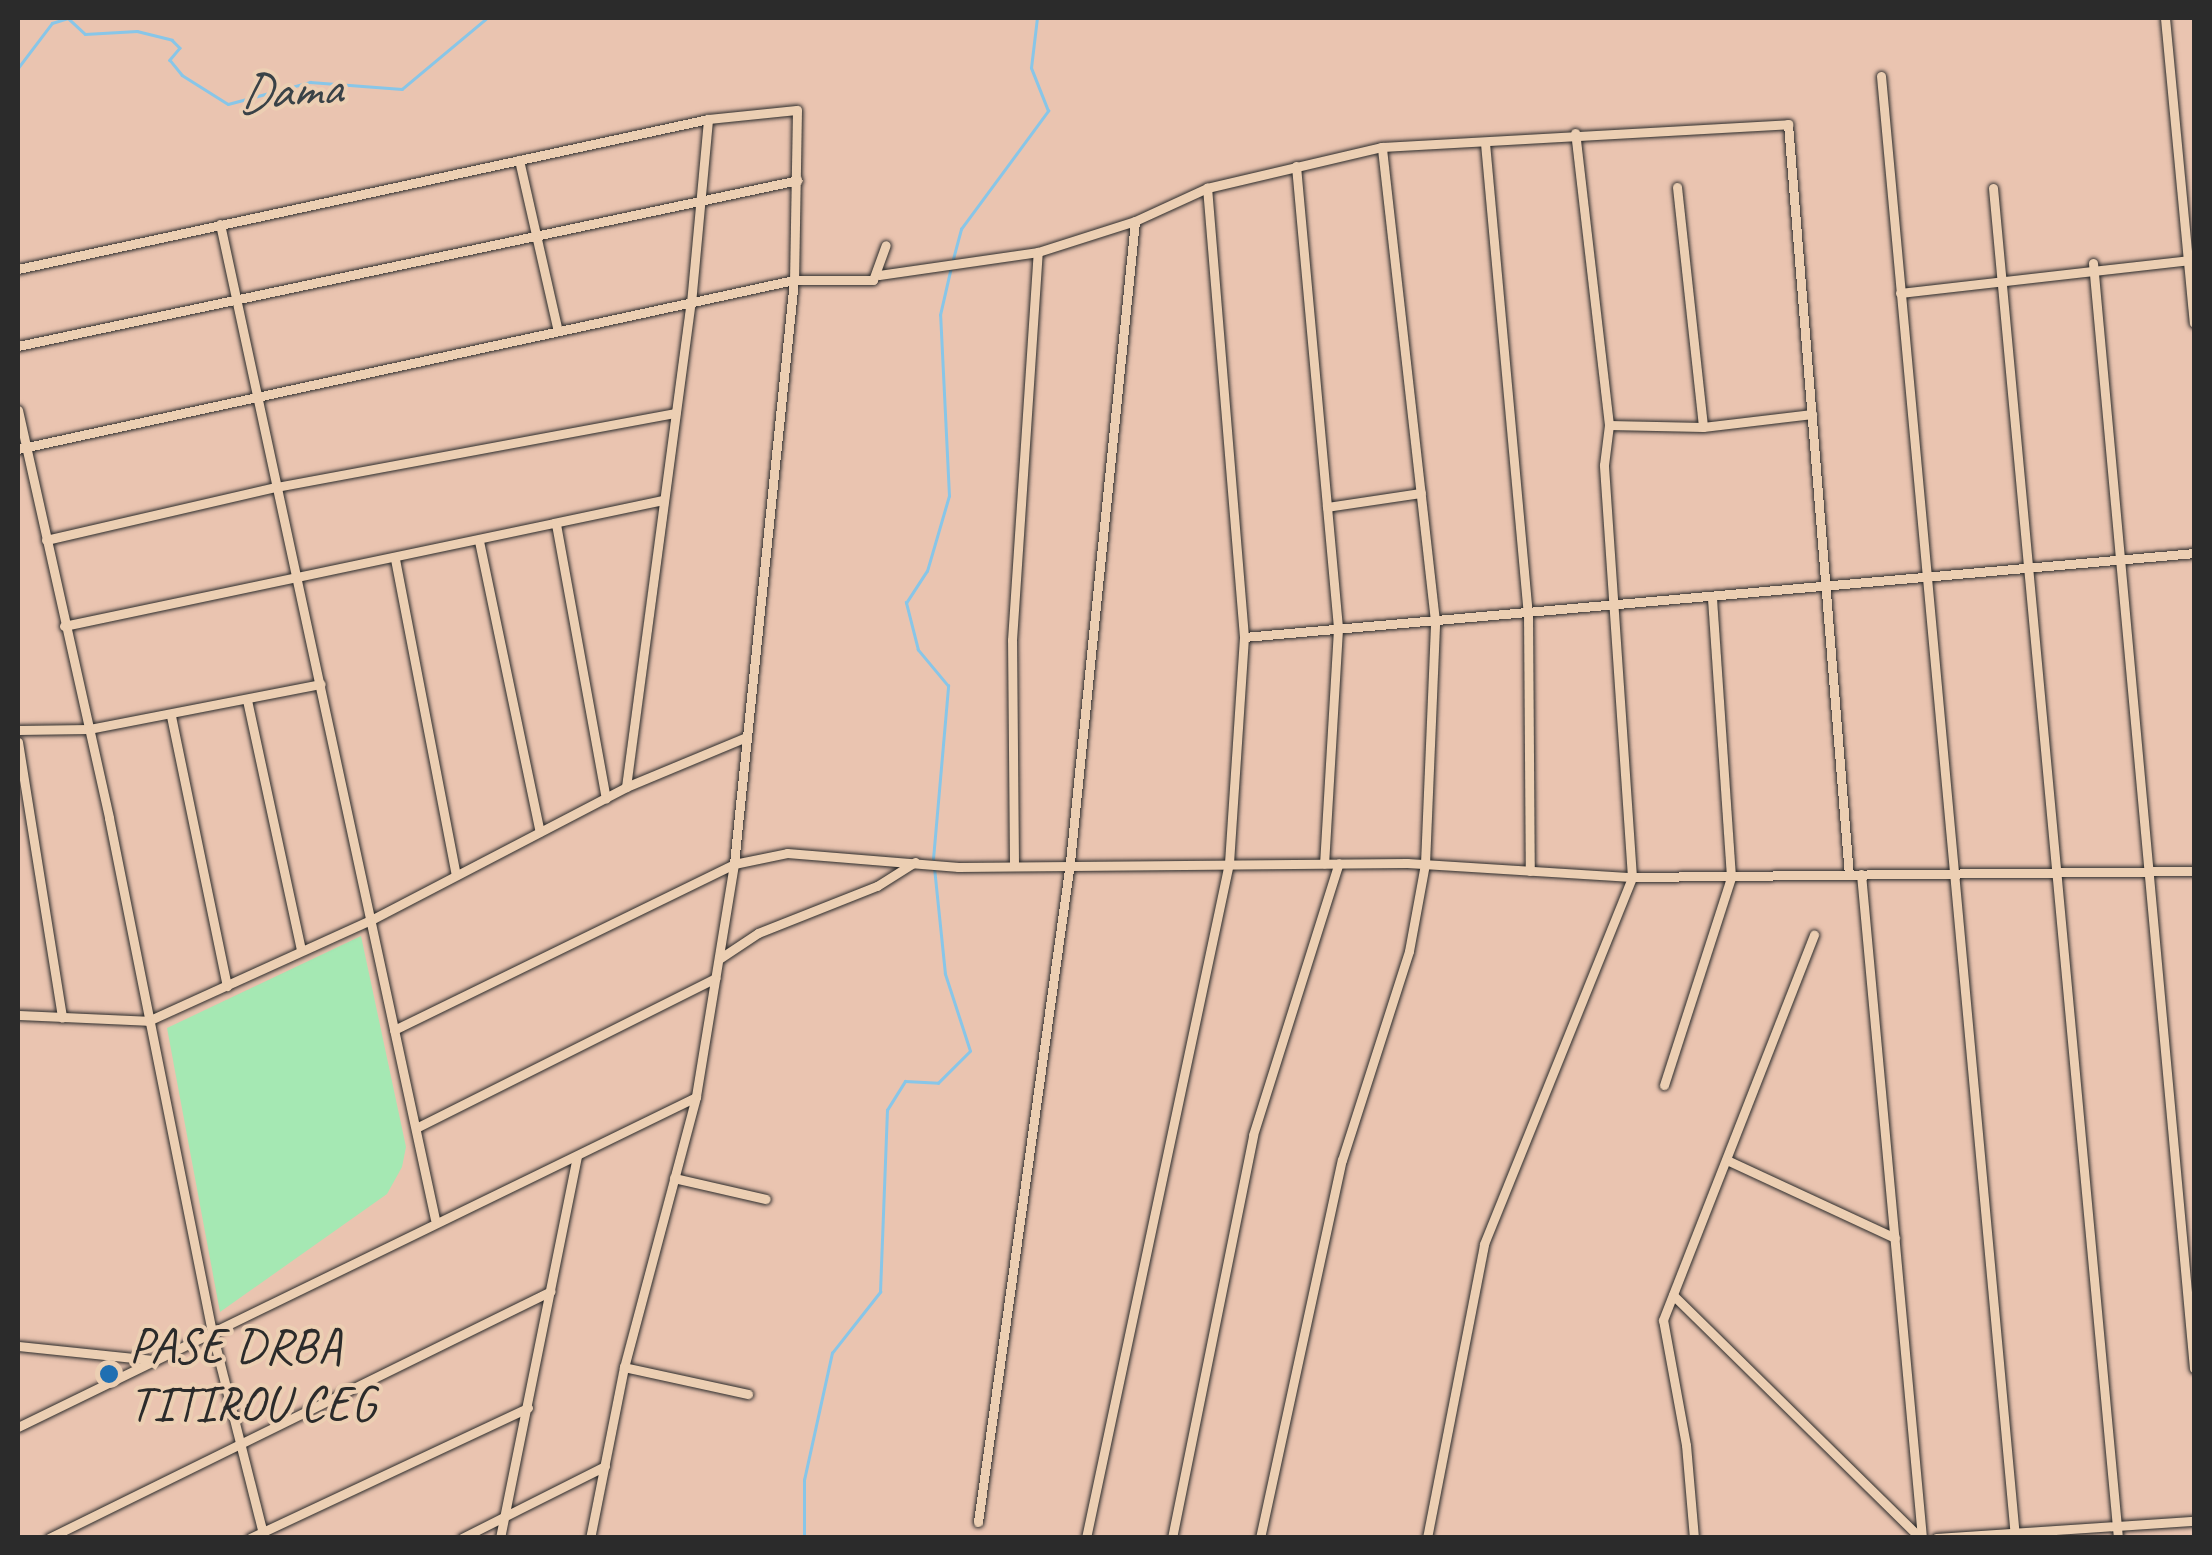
<!DOCTYPE html>
<html>
<head>
<meta charset="utf-8">
<style>
  body { margin:0 }
  #map { position:relative; width:2212px; height:1555px; overflow:hidden; background:#eac4b0; font-family:Caveat,sans-serif }
  div>[style] { position:absolute }
  .green>* { inset:0; background:#a5e8b3 }
  .stream>* { height:2.5px; margin:-1.25px; padding:0 1.25px; transform-origin:1.25px; border-radius:1.25px; background:#88c6e8 }
  .roads { filter:drop-shadow(0 0 2px #2b2b2b) drop-shadow(0 0 2px #2b2b2b) }
  .minor>* { height:9px; margin:-4.5px; padding:0 4.5px; transform-origin:4.5px; border-radius:4.5px; background:#eccfb3 }
  .dots>* { width:28px; height:28px; translate:-50% -50%; box-sizing:border-box; border:5px solid #eccfb3; border-radius:50% }
  span { translate:-50% -50%; white-space:nowrap; text-align:center; line-height:1.15; -webkit-text-stroke:8px #eccfb3; paint-order:stroke }
  .poi-label { font-size:50px; color:#2b2b2b }
  .left { translate:0 -50%; text-align:left }
  .water-label { font-size:52px; color:#394247; font-style:italic }
  .frame { position:absolute; inset:0; border:20px solid #2b2b2b; pointer-events:none }
</style>
</head>
<body>
<div id="map">
  <div class="green">
    <div style="clip-path:polygon(361px 936px,406px 1147px,402px 1167px,387px 1194px,220px 1312px,167px 1028px)"></div>
  </div>
  <div class="stream">
    <div style="left:18px;top:68px;width:56px;rotate:-52.9deg"></div>
    <div style="left:52px;top:23px;width:17px;rotate:-17deg"></div>
    <div style="left:68px;top:18px;width:23px;rotate:43deg"></div>
    <div style="left:85px;top:34px;width:52px;rotate:-3.3deg"></div>
    <div style="left:137px;top:31px;width:36px;rotate:14deg"></div>
    <div style="left:172px;top:40px;width:11px;rotate:45deg"></div>
    <div style="left:180px;top:48px;width:16px;rotate:130deg"></div>
    <div style="left:170px;top:60px;width:19px;rotate:51deg"></div>
    <div style="left:182px;top:75px;width:54px;rotate:32.2deg"></div>
    <div style="left:228px;top:104px;width:85px;rotate:-15deg"></div>
    <div style="left:310px;top:82px;width:92px;rotate:4.4deg"></div>
    <div style="left:402px;top:89px;width:111px;rotate:-39.9deg"></div>
    <div style="left:953px;top:259px;width:31px;rotate:-75deg"></div>
    <div style="left:961px;top:229px;width:147px;rotate:-53.6deg"></div>
    <div style="left:1048px;top:111px;width:46px;rotate:-111.6deg"></div>
    <div style="left:1031px;top:68px;width:50px;rotate:-83.2deg"></div>
    <div style="left:933px;top:859px;width:174px;rotate:-85deg"></div>
    <div style="left:948px;top:686px;width:47px;rotate:-129.8deg"></div>
    <div style="left:918px;top:650px;width:49px;rotate:-104.3deg"></div>
    <div style="left:906px;top:603px;width:38px;rotate:-57deg"></div>
    <div style="left:927px;top:571px;width:78px;rotate:-73.7deg"></div>
    <div style="left:949px;top:496px;width:181px;rotate:-92.8deg"></div>
    <div style="left:940px;top:315px;width:49px;rotate:-77.1deg"></div>
    <div style="left:804px;top:1538px;width:58px;rotate:-90deg"></div>
    <div style="left:804px;top:1480px;width:130px;rotate:-77.6deg"></div>
    <div style="left:832px;top:1353px;width:78px;rotate:-51.8deg"></div>
    <div style="left:880px;top:1292px;width:182px;rotate:-87.8deg"></div>
    <div style="left:887px;top:1110px;width:34px;rotate:-58deg"></div>
    <div style="left:905px;top:1081px;width:33px;rotate:3deg"></div>
    <div style="left:938px;top:1083px;width:45px;rotate:-45deg"></div>
    <div style="left:970px;top:1051px;width:81px;rotate:-108deg"></div>
    <div style="left:945px;top:974px;width:108px;rotate:-95.9deg"></div>
  </div>
  <div class="roads">
    <div class="minor">
      <div style="left:2165px;top:18px;width:306px;rotate:84.6deg"></div>
      <div style="left:1881px;top:76px;width:1468px;rotate:84.76deg"></div>
      <div style="left:1485px;top:143px;width:472px;rotate:84.8deg"></div>
      <div style="left:1528px;top:613px;width:258px;rotate:89.6deg"></div>
      <div style="left:519px;top:160px;width:175px;rotate:77.2deg"></div>
      <div style="left:1296px;top:166px;width:465px;rotate:84.8deg"></div>
      <div style="left:1338px;top:629px;width:235px;rotate:93.4deg"></div>
      <div style="left:1677px;top:187px;width:241px;rotate:83.8deg"></div>
      <div style="left:1993px;top:188px;width:1356px;rotate:84.71deg"></div>
      <div style="left:220px;top:224px;width:1018px;rotate:77.81deg"></div>
      <div style="left:2093px;top:263px;width:1110px;rotate:84.78deg"></div>
      <div style="left:18px;top:269px;width:706px;rotate:-12.26deg"></div>
      <div style="left:708px;top:119px;width:89px;rotate:-5.8deg"></div>
      <div style="left:797px;top:110px;width:170px;rotate:91deg"></div>
      <div style="left:794px;top:280px;width:587px;rotate:95.87deg"></div>
      <div style="left:734px;top:864px;width:236px;rotate:99.3deg"></div>
      <div style="left:696px;top:1097px;width:279px;rotate:104.9deg"></div>
      <div style="left:624px;top:1367px;width:174px;rotate:101.2deg"></div>
      <div style="left:879px;top:275px;width:161px;rotate:-8.2deg"></div>
      <div style="left:1038px;top:252px;width:102px;rotate:-17.7deg"></div>
      <div style="left:1135px;top:221px;width:79px;rotate:-24.6deg"></div>
      <div style="left:1207px;top:188px;width:180px;rotate:-13.2deg"></div>
      <div style="left:1382px;top:147px;width:407px;rotate:-3.2deg"></div>
      <div style="left:1788px;top:124px;width:753px;rotate:85.36deg"></div>
      <div style="left:1900px;top:293px;width:290px;rotate:-6.5deg"></div>
      <div style="left:18px;top:346px;width:797px;rotate:-12.01deg"></div>
      <div style="left:18px;top:410px;width:418px;rotate:77.4deg"></div>
      <div style="left:109px;top:818px;width:524px;rotate:78.67deg"></div>
      <div style="left:212px;top:1332px;width:212px;rotate:75.8deg"></div>
      <div style="left:1609px;top:425px;width:94px;rotate:1.2deg"></div>
      <div style="left:1703px;top:427px;width:110px;rotate:-6.8deg"></div>
      <div style="left:18px;top:449px;width:794px;rotate:-12.29deg"></div>
      <div style="left:794px;top:280px;width:79px"></div>
      <div style="left:873px;top:280px;width:37px;rotate:-70deg"></div>
      <div style="left:1327px;top:507px;width:95px;rotate:-8.5deg"></div>
      <div style="left:556px;top:524px;width:279px;rotate:79.7deg"></div>
      <div style="left:46px;top:540px;width:236px;rotate:-13deg"></div>
      <div style="left:276px;top:487px;width:406px;rotate:-10.5deg"></div>
      <div style="left:479px;top:541px;width:297px;rotate:78.2deg"></div>
      <div style="left:395px;top:559px;width:322px;rotate:79.1deg"></div>
      <div style="left:64px;top:626px;width:612px;rotate:-11.88deg"></div>
      <div style="left:1244px;top:637px;width:954px;rotate:-5.05deg"></div>
      <div style="left:247px;top:700px;width:256px;rotate:77.8deg"></div>
      <div style="left:171px;top:716px;width:276px;rotate:78.3deg"></div>
      <div style="left:18px;top:730px;width:71px;rotate:-0.8deg"></div>
      <div style="left:89px;top:729px;width:236px;rotate:-11deg"></div>
      <div style="left:18px;top:742px;width:279px;rotate:80.9deg"></div>
      <div style="left:626px;top:787px;width:488px;rotate:-82.4deg"></div>
      <div style="left:691px;top:303px;width:185px;rotate:-84.7deg"></div>
      <div style="left:1014px;top:864px;width:224px;rotate:-90.5deg"></div>
      <div style="left:1012px;top:640px;width:389px;rotate:-86.2deg"></div>
      <div style="left:1861px;top:874px;width:667px;rotate:84.75deg"></div>
      <div style="left:719px;top:959px;width:47px;rotate:-33.7deg"></div>
      <div style="left:758px;top:933px;width:128px;rotate:-21.6deg"></div>
      <div style="left:877px;top:886px;width:45px;rotate:-32.3deg"></div>
      <div style="left:18px;top:1015px;width:130px;rotate:2.6deg"></div>
      <div style="left:148px;top:1021px;width:245px;rotate:-24.4deg"></div>
      <div style="left:371px;top:920px;width:288px;rotate:-27.5deg"></div>
      <div style="left:626px;top:787px;width:130px;rotate:-22.6deg"></div>
      <div style="left:394px;top:1030px;width:378px;rotate:-26deg"></div>
      <div style="left:734px;top:864px;width:54px;rotate:-11.7deg"></div>
      <div style="left:787px;top:853px;width:172px;rotate:4.7deg"></div>
      <div style="left:958px;top:867px;width:449px;rotate:-0.5deg"></div>
      <div style="left:1407px;top:863px;width:225px;rotate:3.6deg"></div>
      <div style="left:1632px;top:877px;width:562px;rotate:-0.61deg"></div>
      <div style="left:1664px;top:1085px;width:219px;rotate:-72.1deg"></div>
      <div style="left:1731px;top:877px;width:280px;rotate:-93.9deg"></div>
      <div style="left:416px;top:1128px;width:335px;rotate:-26.6deg"></div>
      <div style="left:1729px;top:1161px;width:183px;rotate:24.9deg"></div>
      <div style="left:674px;top:1178px;width:94px;rotate:12.9deg"></div>
      <div style="left:1673px;top:1295px;width:346px;rotate:44.5deg"></div>
      <div style="left:18px;top:1346px;width:136px;rotate:5.9deg"></div>
      <div style="left:624px;top:1367px;width:127px;rotate:12.3deg"></div>
      <div style="left:18px;top:1427px;width:754px;rotate:-25.95deg"></div>
      <div style="left:978px;top:1522px;width:666px;rotate:-82.06deg"></div>
      <div style="left:1070px;top:862px;width:644px;rotate:-84.21deg"></div>
      <div style="left:49px;top:1538px;width:559px;rotate:-26.2deg"></div>
      <div style="left:250px;top:1538px;width:307px;rotate:-25.1deg"></div>
      <div style="left:462px;top:1538px;width:160px;rotate:-26.7deg"></div>
      <div style="left:500px;top:1538px;width:390px;rotate:-78.6deg"></div>
      <div style="left:1086px;top:1538px;width:690px;rotate:-78.04deg"></div>
      <div style="left:1229px;top:863px;width:226px;rotate:-86.2deg"></div>
      <div style="left:1244px;top:637px;width:451px;rotate:-94.7deg"></div>
      <div style="left:1172px;top:1538px;width:411px;rotate:-78.6deg"></div>
      <div style="left:1253px;top:1135px;width:285px;rotate:-72.5deg"></div>
      <div style="left:1260px;top:1538px;width:387px;rotate:-77.8deg"></div>
      <div style="left:1342px;top:1160px;width:219px;rotate:-72.2deg"></div>
      <div style="left:1409px;top:951px;width:88px;rotate:-79.6deg"></div>
      <div style="left:1425px;top:864px;width:243px;rotate:-87.6deg"></div>
      <div style="left:1435px;top:621px;width:477px;rotate:-96.4deg"></div>
      <div style="left:1427px;top:1538px;width:299px;rotate:-79deg"></div>
      <div style="left:1484px;top:1244px;width:396px;rotate:-68deg"></div>
      <div style="left:1632px;top:877px;width:413px;rotate:-93.9deg"></div>
      <div style="left:1604px;top:465px;width:40px;rotate:-82.9deg"></div>
      <div style="left:1609px;top:425px;width:294px;rotate:-96.6deg"></div>
      <div style="left:1694px;top:1538px;width:93px;rotate:-94.9deg"></div>
      <div style="left:1686px;top:1445px;width:127px;rotate:-100.4deg"></div>
      <div style="left:1663px;top:1320px;width:414px;rotate:-68.6deg"></div>
      <div style="left:1936px;top:1538px;width:259px;rotate:-3.8deg"></div>
    </div>
  </div>
  <div class="dots">
    <div style="left:109px;top:1374px;background:#1f6fb2"></div>
  </div>
  <div class="poi-label">
    <span class="left" style="left:129px;top:1374px">PASE DRBA<br>TITIROU CEG</span>
  </div>
  <div class="water-label">
    <span style="left:289px;top:91px;rotate:-4deg">Dama</span>
  </div>
  <div class="frame"></div>
</div>
</body>
</html>
